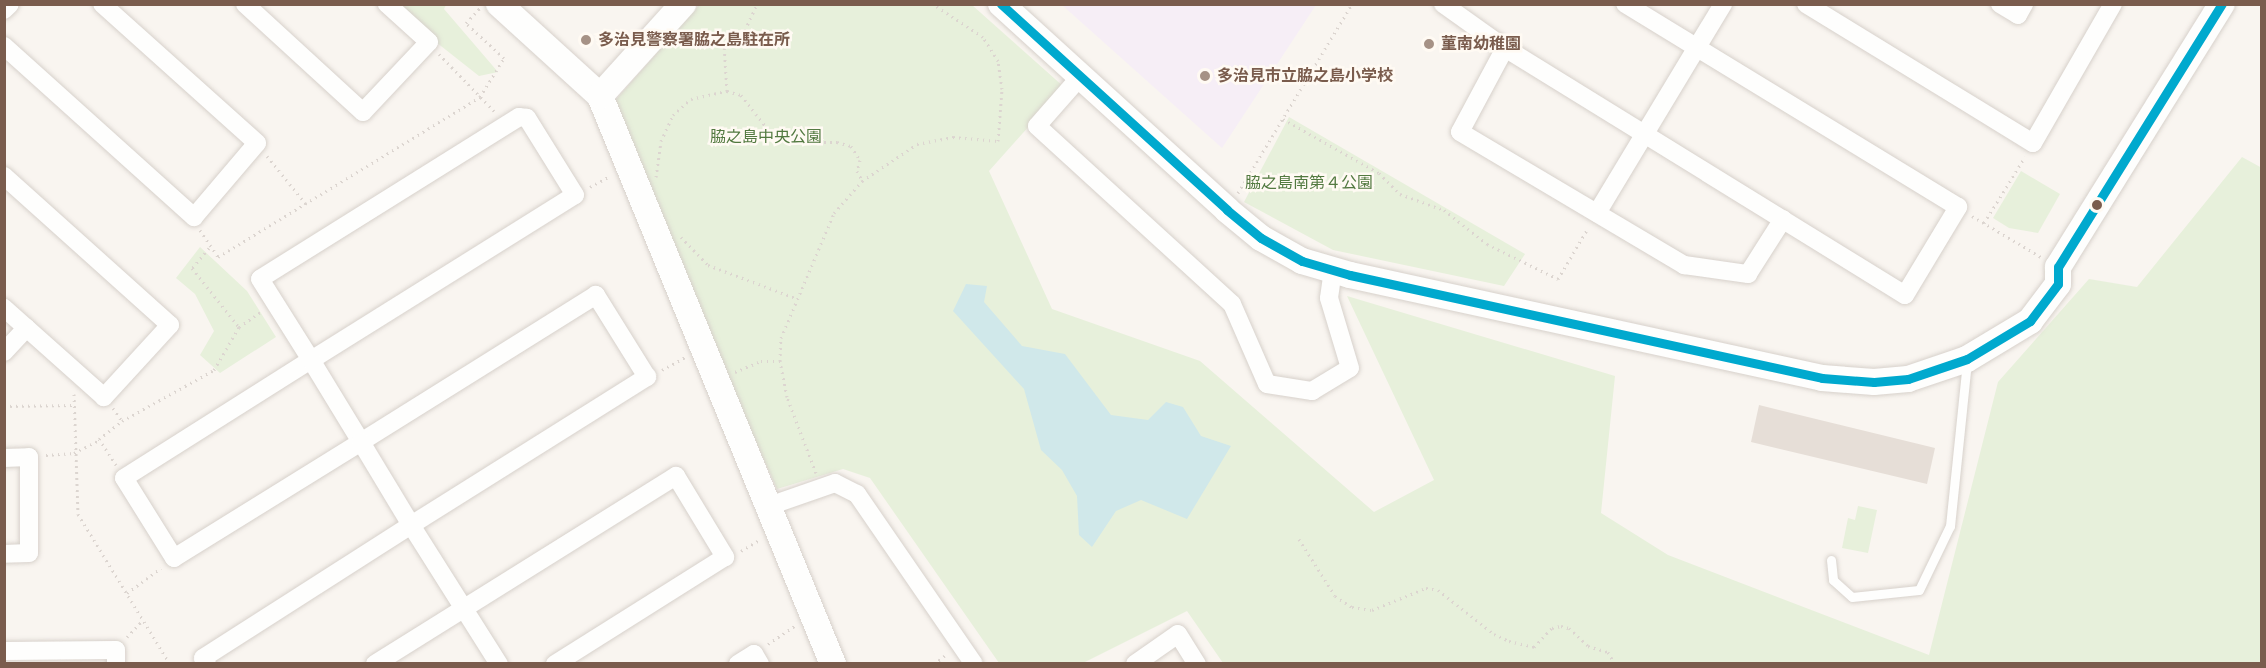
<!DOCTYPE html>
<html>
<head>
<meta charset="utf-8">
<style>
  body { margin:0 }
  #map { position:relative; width:2266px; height:668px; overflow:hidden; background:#f9f5f0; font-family:"DejaVu Sans","Noto Sans JP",sans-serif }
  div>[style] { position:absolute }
  .education>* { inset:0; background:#f6eef6 }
  .green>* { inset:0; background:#e7f0db }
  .water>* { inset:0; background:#d0e8ea }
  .building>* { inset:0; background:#e6ded7 }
  .path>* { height:3px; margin-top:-1.5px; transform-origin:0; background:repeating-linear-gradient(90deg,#dcd5d0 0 1.5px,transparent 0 6px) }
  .roads { filter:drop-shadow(0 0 2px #d7d1cb) drop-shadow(0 0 2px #d7d1cb) }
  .lane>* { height:9px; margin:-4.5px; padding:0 4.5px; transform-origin:4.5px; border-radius:4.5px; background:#fefefd }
  .street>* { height:18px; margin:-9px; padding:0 9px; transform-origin:9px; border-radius:9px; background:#fefefd }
  .secondary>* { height:26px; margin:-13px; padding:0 13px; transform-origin:13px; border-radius:13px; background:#fefefd }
  .bus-1>* { height:9px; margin:-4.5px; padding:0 4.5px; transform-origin:4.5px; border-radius:4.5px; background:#00a9ce }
  .dots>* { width:16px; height:16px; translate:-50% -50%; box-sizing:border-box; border:3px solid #fffaf3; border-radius:50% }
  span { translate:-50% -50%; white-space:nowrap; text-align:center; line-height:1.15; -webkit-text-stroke:5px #fffaf3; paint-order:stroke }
  .poi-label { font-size:16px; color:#7a5c4d; font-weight:700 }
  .left { translate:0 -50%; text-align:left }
  .park-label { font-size:16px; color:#537a41 }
  .frame { position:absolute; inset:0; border:6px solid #7a5c4d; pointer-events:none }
</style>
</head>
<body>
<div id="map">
  <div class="education">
    <div style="clip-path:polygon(1062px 5px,1316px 5px,1222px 148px)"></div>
  </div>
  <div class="green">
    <div style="clip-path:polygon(389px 5px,446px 5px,444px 9px,498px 72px,479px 76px)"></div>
    <div style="clip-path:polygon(699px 5px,972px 5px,1064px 87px,989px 171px,1052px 309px,1200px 361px,1374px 512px,1434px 480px,1347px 296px,1615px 376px,1601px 513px,1668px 555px,1929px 655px,1998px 382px,2089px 279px,2137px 287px,2242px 157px,2262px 168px,2261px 663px,1223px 663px,1187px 611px,1083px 663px,999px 663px,870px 478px,843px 469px,777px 489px,611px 119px,612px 104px)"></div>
    <div style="clip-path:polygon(1289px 117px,1525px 254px,1504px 286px,1333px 250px,1244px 202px)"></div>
    <div style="clip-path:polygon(2021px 171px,2060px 194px,2038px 233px,2009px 228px,1993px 218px)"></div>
    <div style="clip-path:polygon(200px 247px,247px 291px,276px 337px,220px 373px,200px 355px,214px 331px,195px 294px,176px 278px)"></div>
    <div style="clip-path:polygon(1858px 506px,1877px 510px,1868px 553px,1842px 548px,1848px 518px,1855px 520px)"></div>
  </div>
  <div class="water">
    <div style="clip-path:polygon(966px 284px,987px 286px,984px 302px,1022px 346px,1065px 354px,1111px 415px,1148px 420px,1166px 402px,1183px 407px,1201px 436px,1231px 446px,1187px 519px,1141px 500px,1116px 511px,1092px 547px,1079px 535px,1077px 496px,1062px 470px,1041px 450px,1024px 389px,953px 311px)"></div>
  </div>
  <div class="building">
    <div style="clip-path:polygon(1759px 405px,1935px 448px,1927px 484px,1751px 442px)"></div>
  </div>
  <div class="path">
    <div style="left:439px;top:54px;width:81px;rotate:46deg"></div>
    <div style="left:727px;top:91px;width:15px;rotate:16deg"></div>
    <div style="left:741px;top:95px;width:47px;rotate:51.9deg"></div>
    <div style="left:770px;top:132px;width:26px;rotate:23deg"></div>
    <div style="left:794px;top:142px;width:43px"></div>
    <div style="left:837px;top:142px;width:15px;rotate:16deg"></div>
    <div style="left:851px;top:146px;width:17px;rotate:57deg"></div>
    <div style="left:860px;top:160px;width:11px;rotate:105deg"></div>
    <div style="left:857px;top:171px;width:10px;rotate:61deg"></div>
    <div style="left:1283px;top:119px;width:110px;rotate:29.4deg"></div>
    <div style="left:1379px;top:173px;width:30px;rotate:45deg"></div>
    <div style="left:1400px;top:194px;width:47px;rotate:20deg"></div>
    <div style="left:1444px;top:210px;width:55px;rotate:38.3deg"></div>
    <div style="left:1487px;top:244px;width:79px;rotate:26.2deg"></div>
    <div style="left:1558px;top:279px;width:59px;rotate:-59.5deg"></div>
    <div style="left:267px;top:156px;width:62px;rotate:50.9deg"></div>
    <div style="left:656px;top:177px;width:36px;rotate:-82deg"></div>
    <div style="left:661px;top:141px;width:29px;rotate:-65deg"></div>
    <div style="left:673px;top:115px;width:24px;rotate:-42deg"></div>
    <div style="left:691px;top:99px;width:37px;rotate:-13deg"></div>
    <div style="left:727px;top:91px;width:48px;rotate:-93.6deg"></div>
    <div style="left:724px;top:43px;width:25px;rotate:-32deg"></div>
    <div style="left:745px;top:30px;width:29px;rotate:-65deg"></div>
    <div style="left:590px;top:187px;width:23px;rotate:-29deg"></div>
    <div style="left:1238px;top:193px;width:221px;rotate:-58.9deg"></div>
    <div style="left:1972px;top:216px;width:80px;rotate:30.7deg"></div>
    <div style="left:1984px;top:223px;width:78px;rotate:-58.2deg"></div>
    <div style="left:200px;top:230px;width:32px;rotate:56deg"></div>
    <div style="left:218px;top:257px;width:307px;rotate:-31.4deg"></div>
    <div style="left:480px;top:97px;width:46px;rotate:-58.4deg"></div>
    <div style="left:504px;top:58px;width:52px;rotate:-137.4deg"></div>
    <div style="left:466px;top:23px;width:21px;rotate:-47deg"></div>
    <div style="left:681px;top:237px;width:39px;rotate:46deg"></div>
    <div style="left:708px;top:265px;width:94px;rotate:20.6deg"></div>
    <div style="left:209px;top:248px;width:26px;rotate:130deg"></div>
    <div style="left:192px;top:268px;width:75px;rotate:51.5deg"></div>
    <div style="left:662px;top:370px;width:26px;rotate:-29deg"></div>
    <div style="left:735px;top:372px;width:28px;rotate:-23deg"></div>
    <div style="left:761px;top:361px;width:19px"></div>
    <div style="left:74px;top:394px;width:120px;rotate:88.1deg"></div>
    <div style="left:78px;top:514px;width:176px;rotate:58.5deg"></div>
    <div style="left:4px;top:406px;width:70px;rotate:-0.8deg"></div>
    <div style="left:113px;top:408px;width:16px;rotate:55deg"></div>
    <div style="left:46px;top:455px;width:28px;rotate:-4deg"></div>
    <div style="left:74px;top:453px;width:28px;rotate:-27deg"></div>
    <div style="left:116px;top:465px;width:31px;rotate:-123deg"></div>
    <div style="left:99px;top:439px;width:29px;rotate:-38deg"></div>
    <div style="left:122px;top:421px;width:105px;rotate:-29deg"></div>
    <div style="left:214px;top:370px;width:50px;rotate:-59.8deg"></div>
    <div style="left:239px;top:327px;width:28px;rotate:-35deg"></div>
    <div style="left:816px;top:473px;width:81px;rotate:-110.9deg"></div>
    <div style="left:787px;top:397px;width:37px;rotate:-101deg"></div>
    <div style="left:780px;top:361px;width:23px;rotate:-88deg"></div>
    <div style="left:781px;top:338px;width:136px;rotate:-67deg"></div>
    <div style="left:834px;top:213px;width:43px;rotate:-48.8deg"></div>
    <div style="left:862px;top:181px;width:66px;rotate:-33.9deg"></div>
    <div style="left:917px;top:144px;width:37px;rotate:-11deg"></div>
    <div style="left:953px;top:137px;width:45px;rotate:5.1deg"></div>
    <div style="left:998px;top:141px;width:52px;rotate:-85.6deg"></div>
    <div style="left:1002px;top:89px;width:28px;rotate:-98deg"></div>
    <div style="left:998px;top:61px;width:28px;rotate:-122deg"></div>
    <div style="left:983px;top:37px;width:60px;rotate:-146.6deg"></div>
    <div style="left:1299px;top:539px;width:67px;rotate:57.7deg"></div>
    <div style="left:1335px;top:596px;width:20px;rotate:33deg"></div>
    <div style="left:1352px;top:607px;width:20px;rotate:9deg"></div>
    <div style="left:1372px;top:610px;width:58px;rotate:-22.2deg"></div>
    <div style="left:1426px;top:588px;width:12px;rotate:9deg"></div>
    <div style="left:1438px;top:590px;width:71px;rotate:38.2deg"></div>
    <div style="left:1494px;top:634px;width:17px;rotate:25deg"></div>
    <div style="left:1509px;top:641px;width:26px;rotate:13deg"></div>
    <div style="left:1534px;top:647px;width:26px;rotate:-47deg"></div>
    <div style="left:1552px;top:628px;width:9px;rotate:-13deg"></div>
    <div style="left:1561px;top:626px;width:8px;rotate:14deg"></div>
    <div style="left:1569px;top:628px;width:26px;rotate:43deg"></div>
    <div style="left:1588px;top:646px;width:21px;rotate:17deg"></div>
    <div style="left:1608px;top:652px;width:14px;rotate:60deg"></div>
    <div style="left:741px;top:551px;width:23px;rotate:-31deg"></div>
    <div style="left:127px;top:593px;width:42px;rotate:-36.3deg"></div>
    <div style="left:127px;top:637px;width:22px;rotate:-47deg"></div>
    <div style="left:768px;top:644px;width:32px;rotate:-34deg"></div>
    <div style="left:934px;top:664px;width:16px;rotate:-38deg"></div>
  </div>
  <div class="roads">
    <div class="lane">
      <div style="left:1831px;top:560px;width:20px;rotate:84deg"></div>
      <div style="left:1833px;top:580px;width:25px;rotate:42deg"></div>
      <div style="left:1852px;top:597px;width:67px;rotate:-6deg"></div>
      <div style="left:1919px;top:590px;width:71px;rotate:-64.2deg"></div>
      <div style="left:1950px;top:526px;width:165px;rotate:-84.1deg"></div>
    </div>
    <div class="street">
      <div style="left:245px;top:4px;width:160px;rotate:42.5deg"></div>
      <div style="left:363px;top:112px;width:96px;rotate:-46.7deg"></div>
      <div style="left:429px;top:42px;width:57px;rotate:-137.9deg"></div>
      <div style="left:1443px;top:4px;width:76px;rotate:35.4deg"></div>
      <div style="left:1505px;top:48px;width:470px;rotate:31.7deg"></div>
      <div style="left:1905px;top:295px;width:103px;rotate:-58.9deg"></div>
      <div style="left:1958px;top:207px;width:390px;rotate:-148.6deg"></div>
      <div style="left:1806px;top:4px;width:266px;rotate:31.5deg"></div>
      <div style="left:2033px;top:143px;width:160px;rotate:-60.1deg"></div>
      <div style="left:2000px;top:4px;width:21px;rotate:31deg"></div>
      <div style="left:2018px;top:15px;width:13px;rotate:-61deg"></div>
      <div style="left:4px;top:10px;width:8px;rotate:-45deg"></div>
      <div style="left:4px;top:46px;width:256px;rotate:42deg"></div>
      <div style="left:194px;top:217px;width:97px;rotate:-49.6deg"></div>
      <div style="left:257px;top:143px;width:208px;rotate:-138.1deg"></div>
      <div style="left:1505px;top:48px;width:95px;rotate:118.2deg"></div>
      <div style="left:1460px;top:132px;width:261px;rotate:30.7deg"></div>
      <div style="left:1684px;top:265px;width:65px;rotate:8deg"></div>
      <div style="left:1748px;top:274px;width:65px;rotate:-57.5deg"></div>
      <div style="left:1080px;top:77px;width:65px;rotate:131.3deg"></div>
      <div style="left:1037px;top:126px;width:264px;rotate:42.4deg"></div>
      <div style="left:1232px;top:304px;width:87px;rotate:66.4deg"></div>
      <div style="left:1267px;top:384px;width:46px;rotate:8.8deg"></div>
      <div style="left:1312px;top:391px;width:44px;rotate:-31.2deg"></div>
      <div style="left:1350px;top:368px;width:73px;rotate:-106.7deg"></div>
      <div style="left:1329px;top:298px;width:27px;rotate:-82deg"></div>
      <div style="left:4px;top:176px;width:223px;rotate:41.9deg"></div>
      <div style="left:170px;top:325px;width:98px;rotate:132.5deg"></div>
      <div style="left:104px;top:397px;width:134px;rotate:-138.3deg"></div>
      <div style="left:1597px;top:213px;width:244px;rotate:-58.9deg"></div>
      <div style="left:4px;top:352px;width:33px;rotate:-47deg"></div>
      <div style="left:4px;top:458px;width:25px;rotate:-2deg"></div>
      <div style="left:29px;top:457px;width:96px;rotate:90deg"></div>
      <div style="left:29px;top:553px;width:25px;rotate:178deg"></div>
      <div style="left:769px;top:506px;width:70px;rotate:-19.2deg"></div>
      <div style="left:835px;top:483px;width:25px;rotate:27deg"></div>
      <div style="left:857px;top:494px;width:206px;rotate:55.5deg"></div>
      <div style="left:4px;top:651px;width:112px;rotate:-0.5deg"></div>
      <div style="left:116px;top:650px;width:14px;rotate:90deg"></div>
      <div style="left:207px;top:664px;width:7px;rotate:-124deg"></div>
      <div style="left:203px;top:658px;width:247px;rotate:-32.6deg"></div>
      <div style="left:411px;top:525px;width:279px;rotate:-32.1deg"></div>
      <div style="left:647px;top:377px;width:97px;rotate:-121.9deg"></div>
      <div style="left:596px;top:295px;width:277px;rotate:148deg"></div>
      <div style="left:361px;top:442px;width:220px;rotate:148.2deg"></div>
      <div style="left:174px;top:558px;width:94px;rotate:-122deg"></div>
      <div style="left:124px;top:478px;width:221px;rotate:-32.3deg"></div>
      <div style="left:311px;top:360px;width:311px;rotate:-32deg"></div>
      <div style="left:575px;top:195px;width:91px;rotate:-121.9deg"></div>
      <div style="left:527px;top:118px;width:8px;rotate:-173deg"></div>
      <div style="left:519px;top:117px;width:305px;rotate:148deg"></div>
      <div style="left:260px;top:279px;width:96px;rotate:57.8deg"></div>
      <div style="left:311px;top:360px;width:96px;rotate:58.6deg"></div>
      <div style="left:361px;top:442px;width:97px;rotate:58.9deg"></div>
      <div style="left:411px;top:525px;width:165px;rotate:57.7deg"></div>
      <div style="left:375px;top:664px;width:355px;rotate:-32deg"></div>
      <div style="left:676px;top:476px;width:95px;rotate:58.8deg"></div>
      <div style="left:725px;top:557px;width:201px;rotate:147.8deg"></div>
      <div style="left:738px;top:664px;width:19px;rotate:-32deg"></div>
      <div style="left:754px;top:654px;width:12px;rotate:59deg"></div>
      <div style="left:1135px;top:664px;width:52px;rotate:-34.9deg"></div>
      <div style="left:1178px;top:634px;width:36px;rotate:58deg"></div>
    </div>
    <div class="secondary">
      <div style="left:499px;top:4px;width:137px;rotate:42.3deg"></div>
      <div style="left:600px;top:96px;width:614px;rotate:67.7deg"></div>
      <div style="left:1001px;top:4px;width:306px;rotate:42.3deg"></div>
      <div style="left:1227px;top:210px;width:44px;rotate:39.5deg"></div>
      <div style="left:1261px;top:238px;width:47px;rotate:29.3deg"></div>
      <div style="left:1302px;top:261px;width:50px;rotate:16.3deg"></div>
      <div style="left:1350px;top:275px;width:483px;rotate:12.3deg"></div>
      <div style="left:1822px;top:378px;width:52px;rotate:4.4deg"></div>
      <div style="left:1874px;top:382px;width:34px;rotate:-5deg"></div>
      <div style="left:1908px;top:379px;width:62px;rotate:-18.7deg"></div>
      <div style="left:1967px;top:359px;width:74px;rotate:-31.1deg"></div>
      <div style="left:2030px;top:321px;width:46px;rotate:-52.9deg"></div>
      <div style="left:2058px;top:284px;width:17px;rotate:-90deg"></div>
      <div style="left:2058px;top:267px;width:310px;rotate:-58.1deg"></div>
      <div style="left:600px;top:96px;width:124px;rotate:-47.9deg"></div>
    </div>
  </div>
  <div class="bus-1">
    <div style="left:1001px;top:4px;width:306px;rotate:42.3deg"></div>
    <div style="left:1227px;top:210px;width:44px;rotate:39.5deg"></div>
    <div style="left:1261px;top:238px;width:47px;rotate:29.3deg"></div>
    <div style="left:1302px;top:261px;width:50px;rotate:16.3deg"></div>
    <div style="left:1350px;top:275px;width:483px;rotate:12.3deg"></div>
    <div style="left:1822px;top:378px;width:52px;rotate:4.4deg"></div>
    <div style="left:1874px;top:382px;width:34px;rotate:-5deg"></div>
    <div style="left:1908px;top:379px;width:62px;rotate:-18.7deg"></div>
    <div style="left:1967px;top:359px;width:74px;rotate:-31.1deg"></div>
    <div style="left:2030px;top:321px;width:46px;rotate:-52.9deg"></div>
    <div style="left:2058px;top:284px;width:17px;rotate:-90deg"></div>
    <div style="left:2058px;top:267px;width:310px;rotate:-58.1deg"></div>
  </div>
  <div class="dots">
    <div style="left:586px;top:40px;background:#a69286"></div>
    <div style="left:1429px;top:44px;background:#a69286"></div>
    <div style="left:1205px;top:76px;background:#a69286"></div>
    <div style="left:2097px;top:205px;background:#7a5c4d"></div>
  </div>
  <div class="poi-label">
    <span class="left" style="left:598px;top:40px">多治見警察署脇之島駐在所</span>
    <span class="left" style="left:1441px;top:44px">菫南幼稚園</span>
    <span class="left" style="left:1217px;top:76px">多治見市立脇之島小学校</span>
  </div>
  <div class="park-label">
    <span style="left:766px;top:137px">脇之島中央公園</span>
    <span style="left:1309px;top:183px">脇之島南第４公園</span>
  </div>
  <div class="frame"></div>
</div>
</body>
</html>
